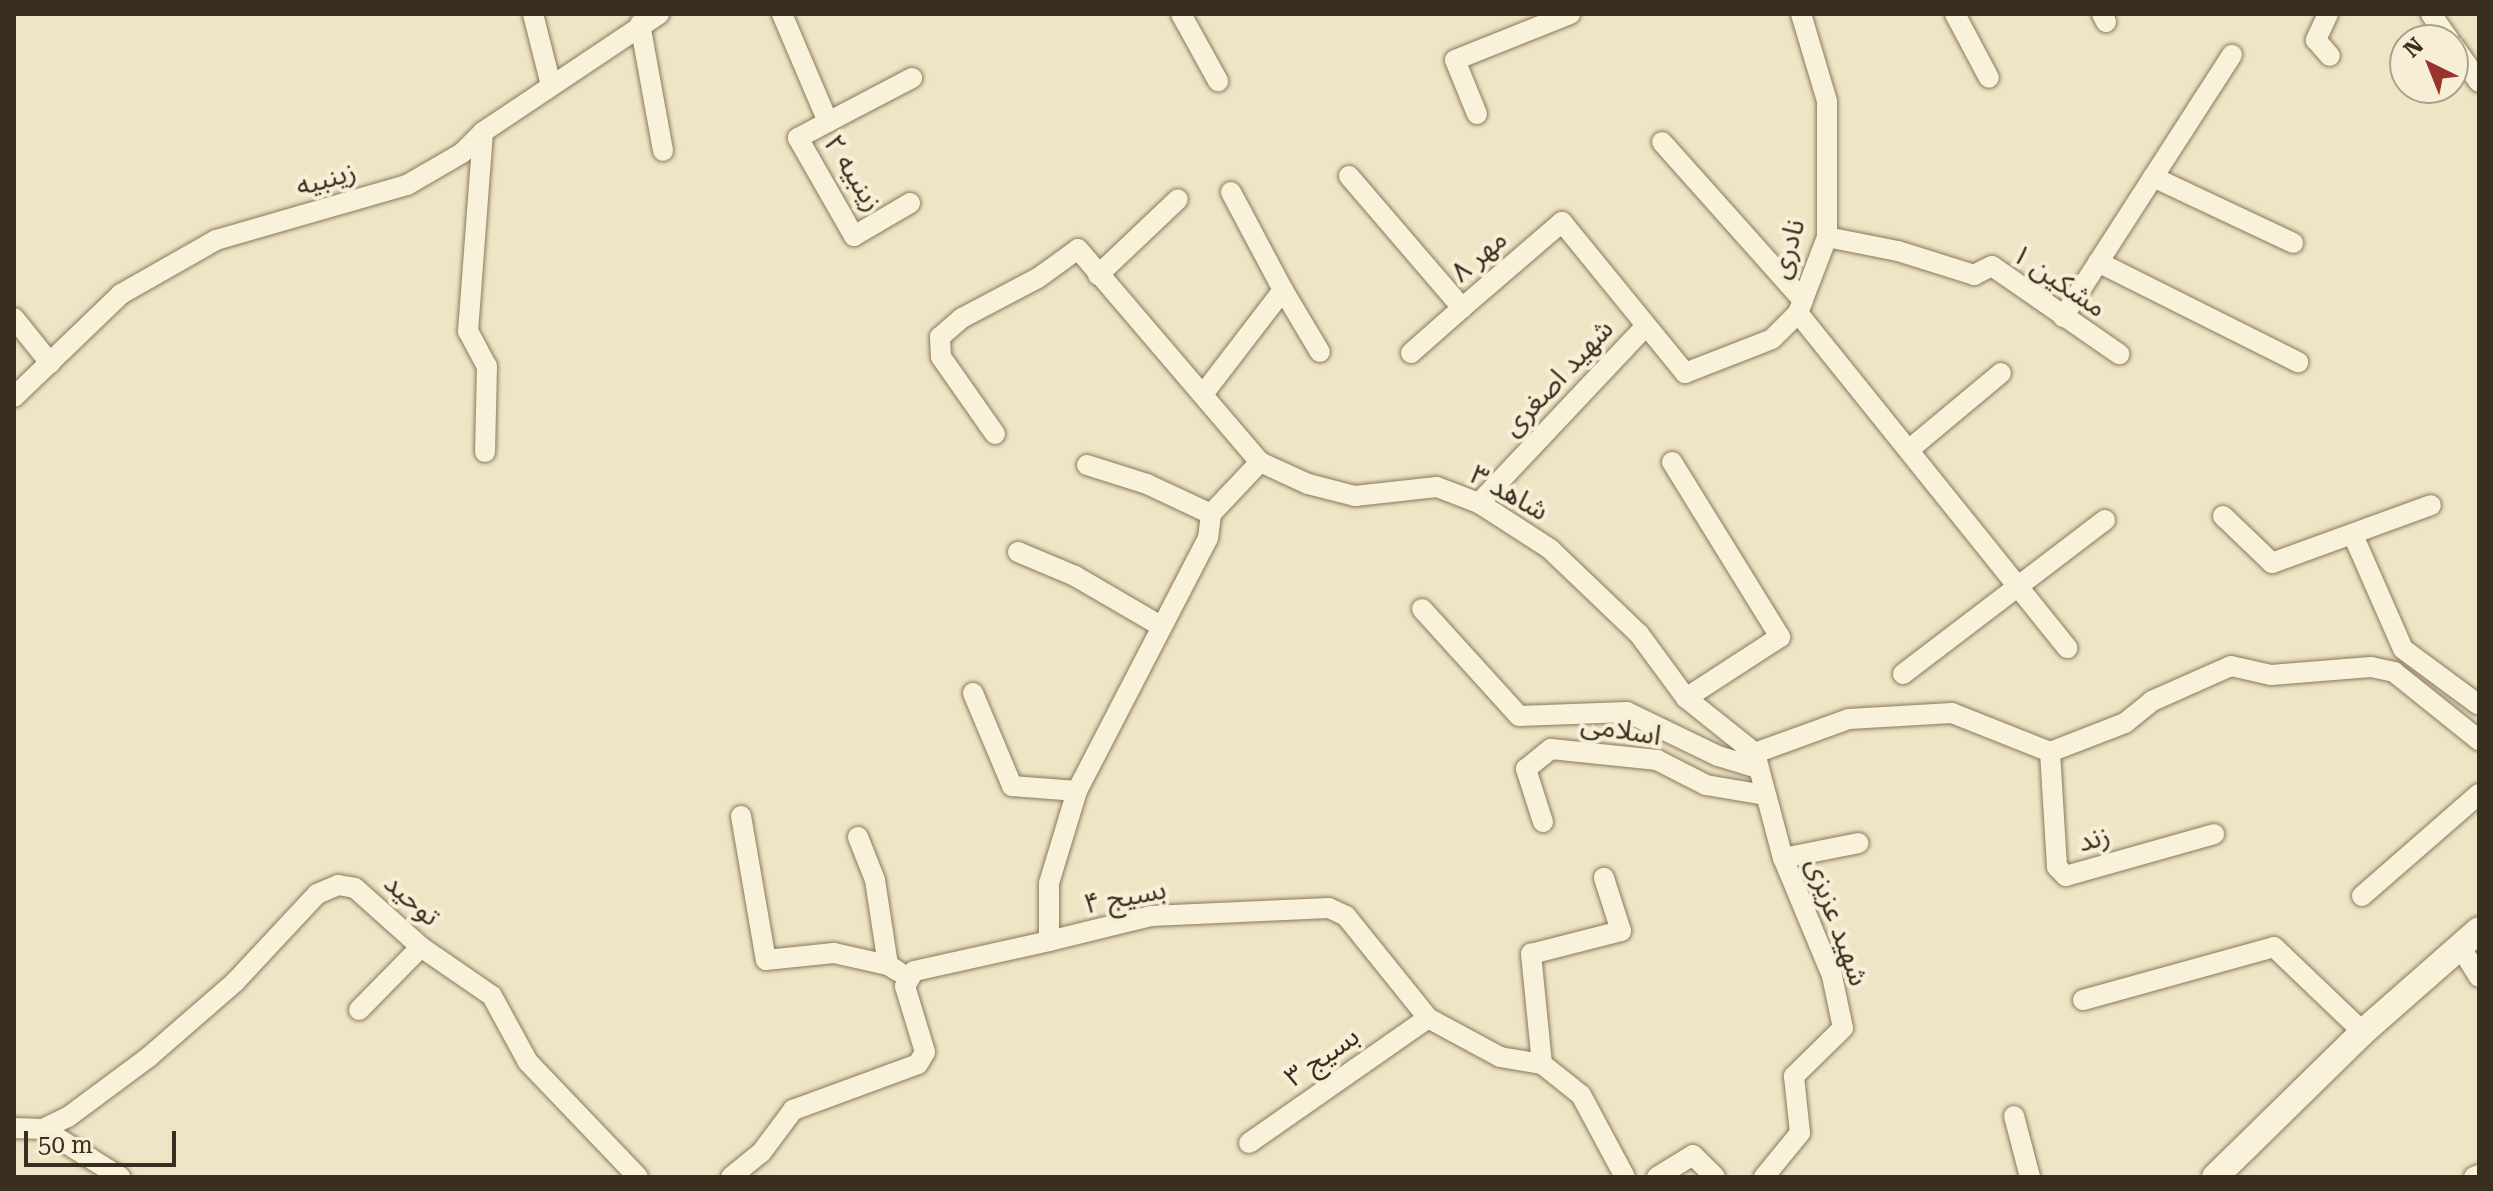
<!DOCTYPE html>
<html>
<head>
<meta charset="utf-8">
<style>
  body { margin:0 }
  #map { position:relative; width:2493px; height:1191px; overflow:hidden; background:#eee5c6; font-family:"Roboto Serif","Noto Sans Arabic",serif }
  div>[style] { position:absolute }
  .roads { filter:drop-shadow(0 0 2px #8a785c) drop-shadow(0 0 2px #8a785c) }
  .minor>* { height:20px; margin:-10px; padding:0 10px; transform-origin:10px; border-radius:10px; background:#f9f2da }
  .tertiary>* { height:26px; margin:-13px; padding:0 13px; transform-origin:13px; border-radius:13px; background:#f9f2da }
  span { translate:-50% -50%; white-space:nowrap; text-align:center; line-height:1.15; -webkit-text-stroke:8px #f6efd6; paint-order:stroke }
  .street-label { font-size:28px; color:#3a2e20 }
  .frame { position:absolute; inset:0; border:16px solid #3a2e20; pointer-events:none }
  .north { position:absolute; left:2389px; top:24px; width:80px; height:80px; box-sizing:border-box; background:#f6efd6; border:2px solid #aba28d; border-radius:50%; rotate:317deg; font-size:22px; font-weight:700; line-height:32px; text-align:center; color:#3a2e20 }
  .north::after { content:''; display:block; margin:auto; width:28px; height:36px; background:#99332c; clip-path:polygon(50% 0,100% 100%,50% 72%,0 100%) }
  .scale { position:absolute; left:24px; top:1131px; width:152px; height:36px; box-sizing:border-box; border:4px solid #3a2e20; border-top:0; padding-left:10px; font-size:24px; line-height:28px; white-space:nowrap; color:#3a2e20; -webkit-text-stroke:6px #f6efd6; paint-order:stroke }
</style>
</head>
<body>
<div id="map">
  <div class="roads">
    <div class="minor">
      <div style="left:533px;top:14px;width:73px;rotate:75.8deg"></div>
      <div style="left:782px;top:14px;width:117px;rotate:66.9deg"></div>
      <div style="left:828px;top:122px;width:34px;rotate:152deg"></div>
      <div style="left:798px;top:138px;width:113px;rotate:60.3deg"></div>
      <div style="left:854px;top:236px;width:65px;rotate:-30.5deg"></div>
      <div style="left:1181px;top:14px;width:77px;rotate:61.1deg"></div>
      <div style="left:1955px;top:14px;width:72px;rotate:62deg"></div>
      <div style="left:2102px;top:14px;width:9px;rotate:63deg"></div>
      <div style="left:2328px;top:14px;width:29px;rotate:115deg"></div>
      <div style="left:2316px;top:40px;width:21px;rotate:49deg"></div>
      <div style="left:2431px;top:14px;width:32px;rotate:55deg"></div>
      <div style="left:640px;top:24px;width:129px;rotate:79.7deg"></div>
      <div style="left:2453px;top:45px;width:45px;rotate:54.9deg"></div>
      <div style="left:1477px;top:114px;width:58px;rotate:-112.2deg"></div>
      <div style="left:1455px;top:60px;width:124px;rotate:-21.8deg"></div>
      <div style="left:828px;top:122px;width:95px;rotate:-27.6deg"></div>
      <div style="left:483px;top:132px;width:200px;rotate:94.3deg"></div>
      <div style="left:468px;top:331px;width:40px;rotate:62deg"></div>
      <div style="left:487px;top:366px;width:86px;rotate:91.3deg"></div>
      <div style="left:1662px;top:142px;width:212px;rotate:48.3deg"></div>
      <div style="left:1349px;top:176px;width:174px;rotate:49.4deg"></div>
      <div style="left:1462px;top:308px;width:132px;rotate:-40.7deg"></div>
      <div style="left:1562px;top:222px;width:195px;rotate:50.8deg"></div>
      <div style="left:1685px;top:373px;width:93px;rotate:-21.3deg"></div>
      <div style="left:1772px;top:339px;width:37px;rotate:-45deg"></div>
      <div style="left:1798px;top:313px;width:81px;rotate:-69.1deg"></div>
      <div style="left:1827px;top:237px;width:136px;rotate:-90deg"></div>
      <div style="left:1827px;top:101px;width:91px;rotate:-106.6deg"></div>
      <div style="left:2153px;top:177px;width:155px;rotate:25.2deg"></div>
      <div style="left:1827px;top:237px;width:72px;rotate:11.2deg"></div>
      <div style="left:1898px;top:251px;width:80px;rotate:17.5deg"></div>
      <div style="left:1974px;top:275px;width:20px;rotate:-27deg"></div>
      <div style="left:1992px;top:266px;width:155px;rotate:34.7deg"></div>
      <div style="left:2098px;top:262px;width:224px;rotate:26.6deg"></div>
      <div style="left:1098px;top:275px;width:110px;rotate:-43.5deg"></div>
      <div style="left:1283px;top:290px;width:72px;rotate:59.2deg"></div>
      <div style="left:1798px;top:313px;width:430px;rotate:51.2deg"></div>
      <div style="left:2063px;top:317px;width:312px;rotate:-57.2deg"></div>
      <div style="left:14px;top:318px;width:58px;rotate:51.3deg"></div>
      <div style="left:1411px;top:353px;width:68px;rotate:-41.4deg"></div>
      <div style="left:1204px;top:393px;width:130px;rotate:-52.5deg"></div>
      <div style="left:1283px;top:290px;width:111px;rotate:-118deg"></div>
      <div style="left:14px;top:397px;width:149px;rotate:-43.9deg"></div>
      <div style="left:121px;top:294px;width:109px;rotate:-29.6deg"></div>
      <div style="left:216px;top:240px;width:199px;rotate:-16.1deg"></div>
      <div style="left:407px;top:185px;width:64px;rotate:-30.2deg"></div>
      <div style="left:462px;top:153px;width:30px;rotate:-45deg"></div>
      <div style="left:483px;top:132px;width:212px;rotate:-33.8deg"></div>
      <div style="left:995px;top:434px;width:94px;rotate:-125deg"></div>
      <div style="left:941px;top:357px;width:20px;rotate:-93deg"></div>
      <div style="left:940px;top:337px;width:29px;rotate:-41deg"></div>
      <div style="left:962px;top:318px;width:86px;rotate:-27.8deg"></div>
      <div style="left:1038px;top:278px;width:49px;rotate:-35.9deg"></div>
      <div style="left:1078px;top:249px;width:280px;rotate:49.5deg"></div>
      <div style="left:1260px;top:462px;width:53px;rotate:24.6deg"></div>
      <div style="left:1308px;top:484px;width:49px;rotate:14.3deg"></div>
      <div style="left:1355px;top:496px;width:82px;rotate:-6.3deg"></div>
      <div style="left:1437px;top:487px;width:45px;rotate:20.9deg"></div>
      <div style="left:1479px;top:503px;width:85px;rotate:32.9deg"></div>
      <div style="left:1550px;top:549px;width:123px;rotate:43.7deg"></div>
      <div style="left:1639px;top:634px;width:79px;rotate:53.7deg"></div>
      <div style="left:1686px;top:698px;width:88px;rotate:38.6deg"></div>
      <div style="left:1911px;top:448px;width:117px;rotate:-39.8deg"></div>
      <div style="left:1260px;top:462px;width:71px;rotate:133.3deg"></div>
      <div style="left:1211px;top:514px;width:24px;rotate:97deg"></div>
      <div style="left:1208px;top:538px;width:285px;rotate:117.4deg"></div>
      <div style="left:1077px;top:791px;width:96px;rotate:106.9deg"></div>
      <div style="left:1049px;top:883px;width:58px;rotate:90deg"></div>
      <div style="left:1049px;top:941px;width:105px;rotate:-13.8deg"></div>
      <div style="left:1151px;top:916px;width:178px;rotate:-2.6deg"></div>
      <div style="left:1329px;top:908px;width:19px;rotate:25deg"></div>
      <div style="left:1346px;top:916px;width:131px;rotate:51.2deg"></div>
      <div style="left:1428px;top:1018px;width:82px;rotate:28.4deg"></div>
      <div style="left:1500px;top:1057px;width:43px;rotate:9.5deg"></div>
      <div style="left:1542px;top:1064px;width:50px;rotate:38.5deg"></div>
      <div style="left:1581px;top:1095px;width:93px;rotate:61.8deg"></div>
      <div style="left:1672px;top:462px;width:206px;rotate:58.3deg"></div>
      <div style="left:1780px;top:637px;width:112px;rotate:147deg"></div>
      <div style="left:1087px;top:465px;width:63px;rotate:17.6deg"></div>
      <div style="left:1147px;top:484px;width:71px;rotate:25.1deg"></div>
      <div style="left:1479px;top:503px;width:242px;rotate:-46.7deg"></div>
      <div style="left:2223px;top:516px;width:68px;rotate:43.8deg"></div>
      <div style="left:2272px;top:563px;width:169px;rotate:-20deg"></div>
      <div style="left:2353px;top:535px;width:124px;rotate:66.3deg"></div>
      <div style="left:2403px;top:649px;width:94px;rotate:36.4deg"></div>
      <div style="left:1018px;top:552px;width:62px;rotate:22.8deg"></div>
      <div style="left:1075px;top:576px;width:99px;rotate:30.2deg"></div>
      <div style="left:1422px;top:609px;width:144px;rotate:47.8deg"></div>
      <div style="left:1519px;top:716px;width:108px;rotate:-2.1deg"></div>
      <div style="left:1627px;top:712px;width:101px;rotate:25.8deg"></div>
      <div style="left:1718px;top:756px;width:42px;rotate:16.7deg"></div>
      <div style="left:1903px;top:674px;width:254px;rotate:-37.3deg"></div>
      <div style="left:973px;top:693px;width:101px;rotate:67.2deg"></div>
      <div style="left:1012px;top:786px;width:65px;rotate:4.4deg"></div>
      <div style="left:2050px;top:752px;width:115px;rotate:86.5deg"></div>
      <div style="left:2057px;top:867px;width:13px;rotate:45deg"></div>
      <div style="left:2066px;top:876px;width:154px;rotate:-15.8deg"></div>
      <div style="left:1755px;top:753px;width:100px;rotate:-19.9deg"></div>
      <div style="left:1849px;top:719px;width:103px;rotate:-3.3deg"></div>
      <div style="left:1952px;top:713px;width:105px;rotate:21.7deg"></div>
      <div style="left:2050px;top:752px;width:80px;rotate:-21.1deg"></div>
      <div style="left:2125px;top:723px;width:35px;rotate:-39deg"></div>
      <div style="left:2152px;top:701px;width:86px;rotate:-23.9deg"></div>
      <div style="left:2231px;top:666px;width:41px;rotate:12.7deg"></div>
      <div style="left:2271px;top:675px;width:100px;rotate:-4.6deg"></div>
      <div style="left:2371px;top:667px;width:24px;rotate:12deg"></div>
      <div style="left:2394px;top:672px;width:109px;rotate:38.7deg"></div>
      <div style="left:1755px;top:753px;width:109px;rotate:75.1deg"></div>
      <div style="left:1783px;top:858px;width:128px;rotate:67.4deg"></div>
      <div style="left:1832px;top:976px;width:53px;rotate:78.1deg"></div>
      <div style="left:1843px;top:1028px;width:69px;rotate:135.6deg"></div>
      <div style="left:1794px;top:1076px;width:57px;rotate:84deg"></div>
      <div style="left:1800px;top:1133px;width:57px;rotate:129.3deg"></div>
      <div style="left:741px;top:816px;width:146px;rotate:80.2deg"></div>
      <div style="left:766px;top:960px;width:68px;rotate:-5.9deg"></div>
      <div style="left:834px;top:953px;width:55px;rotate:12.5deg"></div>
      <div style="left:1543px;top:822px;width:56px;rotate:-107.8deg"></div>
      <div style="left:1526px;top:769px;width:32px;rotate:-39deg"></div>
      <div style="left:1551px;top:749px;width:107px;rotate:5.9deg"></div>
      <div style="left:1657px;top:760px;width:55px;rotate:27deg"></div>
      <div style="left:1706px;top:785px;width:60px;rotate:9.6deg"></div>
      <div style="left:858px;top:837px;width:46px;rotate:68.4deg"></div>
      <div style="left:875px;top:880px;width:86px;rotate:81.3deg"></div>
      <div style="left:888px;top:965px;width:13px;rotate:32deg"></div>
      <div style="left:1783px;top:858px;width:77px;rotate:-11.2deg"></div>
      <div style="left:2362px;top:896px;width:155px;rotate:-41.1deg"></div>
      <div style="left:2461px;top:948px;width:34px;rotate:58deg"></div>
      <div style="left:2083px;top:1000px;width:198px;rotate:-15.5deg"></div>
      <div style="left:2274px;top:947px;width:123px;rotate:43.7deg"></div>
      <div style="left:359px;top:1010px;width:88px;rotate:-45.5deg"></div>
      <div style="left:1542px;top:1064px;width:111px;rotate:-95.7deg"></div>
      <div style="left:1531px;top:954px;width:93px;rotate:-14.3deg"></div>
      <div style="left:1621px;top:931px;width:56px;rotate:-107.8deg"></div>
      <div style="left:2014px;top:1116px;width:63px;rotate:75.3deg"></div>
      <div style="left:14px;top:1128px;width:29px;rotate:2deg"></div>
      <div style="left:43px;top:1129px;width:28px;rotate:-26deg"></div>
      <div style="left:68px;top:1117px;width:102px;rotate:-36.6deg"></div>
      <div style="left:150px;top:1056px;width:113px;rotate:-41deg"></div>
      <div style="left:235px;top:982px;width:120px;rotate:-47deg"></div>
      <div style="left:317px;top:894px;width:23px;rotate:-23deg"></div>
      <div style="left:338px;top:885px;width:17px;rotate:10deg"></div>
      <div style="left:355px;top:888px;width:89px;rotate:41.8deg"></div>
      <div style="left:421px;top:947px;width:86px;rotate:34.6deg"></div>
      <div style="left:492px;top:996px;width:75px;rotate:61.4deg"></div>
      <div style="left:528px;top:1062px;width:159px;rotate:46.3deg"></div>
      <div style="left:43px;top:1129px;width:91px;rotate:31.9deg"></div>
      <div style="left:1249px;top:1143px;width:218px;rotate:-34.9deg"></div>
      <div style="left:731px;top:1177px;width:38px;rotate:-39deg"></div>
      <div style="left:761px;top:1153px;width:54px;rotate:-53.3deg"></div>
      <div style="left:793px;top:1110px;width:133px;rotate:-20.2deg"></div>
      <div style="left:918px;top:1064px;width:14px;rotate:-60deg"></div>
      <div style="left:925px;top:1052px;width:69px;rotate:-106.9deg"></div>
      <div style="left:905px;top:986px;width:17px;rotate:-59deg"></div>
      <div style="left:914px;top:971px;width:138px;rotate:-12.5deg"></div>
      <div style="left:1657px;top:1177px;width:42px;rotate:-31.4deg"></div>
      <div style="left:1693px;top:1155px;width:31px;rotate:45deg"></div>
      <div style="left:2474px;top:1177px;width:5px;rotate:-22deg"></div>
    </div>
    <div class="tertiary">
      <div style="left:2215px;top:1177px;width:207px;rotate:-44.4deg"></div>
      <div style="left:2363px;top:1032px;width:154px;rotate:-41.3deg"></div>
    </div>
  </div>
  <div class="street-label">
    <span style="left:853px;top:173px;rotate:58deg">زینبیه ۲</span>
    <span style="left:326px;top:179px;rotate:-16deg">زینبیه</span>
    <span style="left:1788px;top:249px;rotate:-74deg">نادری</span>
    <span style="left:1479px;top:256px;rotate:-41deg">مهر ۸</span>
    <span style="left:2059px;top:281px;rotate:34deg">مشکین ۱</span>
    <span style="left:1558px;top:378px;rotate:-47deg">شهید اصغری</span>
    <span style="left:1509px;top:493px;rotate:29deg">شاهد ۳</span>
    <span style="left:1621px;top:730px;rotate:9deg">اسلامی</span>
    <span style="left:2094px;top:839px;rotate:-16deg">زند</span>
    <span style="left:1125px;top:897px;rotate:-11deg">بسیج ۴</span>
    <span style="left:412px;top:900px;rotate:41deg">توحید</span>
    <span style="left:1837px;top:922px;rotate:70deg">شهید عزیزی</span>
    <span style="left:1322px;top:1057px;rotate:-35deg">بسیج ۳</span>
  </div>
  <div class="frame"></div>
  <div class="north">N</div>
  <div class="scale">50 m</div>
</div>
</body>
</html>
